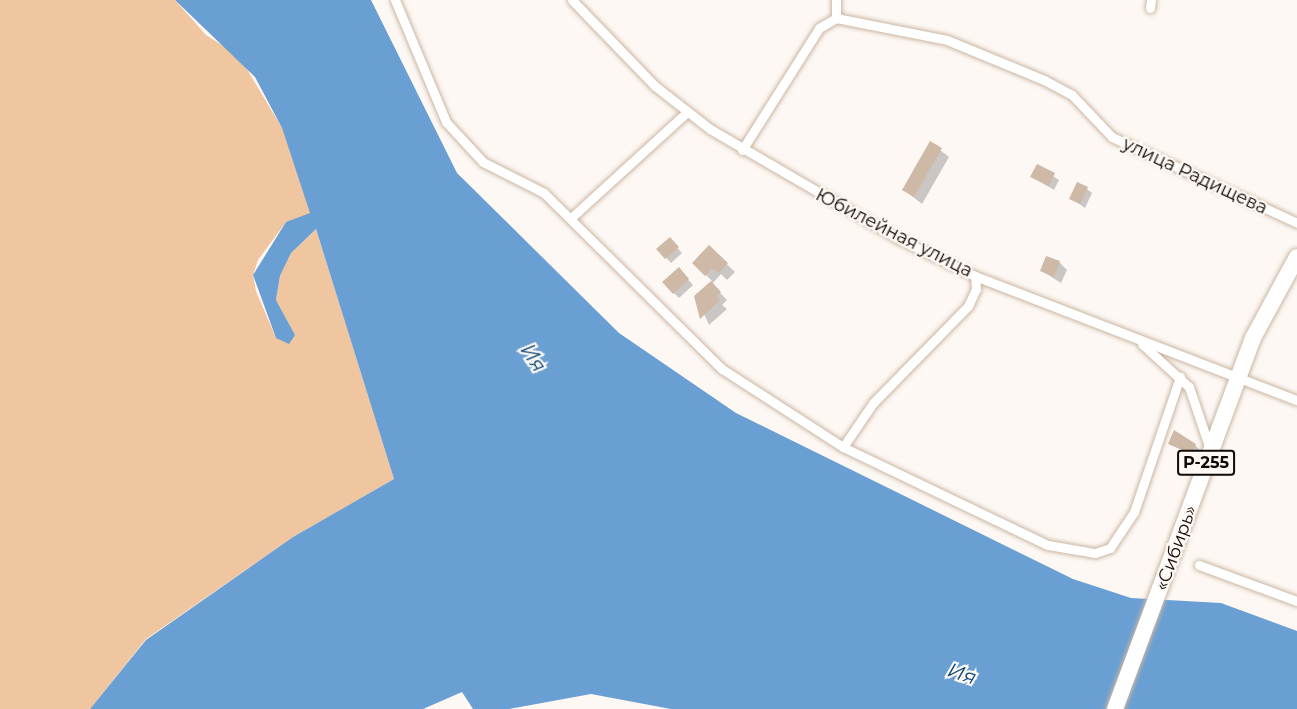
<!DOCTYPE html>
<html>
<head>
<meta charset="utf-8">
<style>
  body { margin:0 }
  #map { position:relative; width:1297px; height:709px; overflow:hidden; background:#fdf8f4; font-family:Montserrat,sans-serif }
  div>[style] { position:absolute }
  .green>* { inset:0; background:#efc69f }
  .water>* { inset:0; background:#6a9fd3 }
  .shadow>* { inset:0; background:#0003 }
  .building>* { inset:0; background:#cdb9a6 }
  .roads { filter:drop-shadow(0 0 2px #cab6a2) drop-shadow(0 0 2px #cab6a2) }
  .street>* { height:9px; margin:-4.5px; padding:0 4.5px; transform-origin:4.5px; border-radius:4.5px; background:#fff }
  .highway>* { height:16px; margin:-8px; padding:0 8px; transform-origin:8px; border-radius:8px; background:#fff }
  span { translate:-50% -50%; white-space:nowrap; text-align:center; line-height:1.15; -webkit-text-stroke:4.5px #fdf8f4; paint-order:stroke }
  .shield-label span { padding:2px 4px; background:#fdf8f4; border:2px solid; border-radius:4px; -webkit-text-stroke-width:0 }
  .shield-label { font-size:16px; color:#120b05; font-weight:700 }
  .street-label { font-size:18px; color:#120b05 }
  .water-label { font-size:20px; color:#0b4778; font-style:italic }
</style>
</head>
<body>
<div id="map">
  <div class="green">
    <div style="clip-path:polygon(0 0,175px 0,206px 35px,239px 56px,282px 128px,311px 214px,286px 222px,258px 260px,253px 275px,256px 291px,276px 338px,295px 335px,276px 300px,280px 276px,291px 253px,316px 229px,394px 479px,293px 537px,146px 639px,90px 709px,0 709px)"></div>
  </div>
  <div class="water">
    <div style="clip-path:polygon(175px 0,371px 0,457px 173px,619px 333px,736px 413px,1073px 579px,1131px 598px,1221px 603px,1297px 631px,1297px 709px,671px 709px,591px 694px,509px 709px,473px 709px,462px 692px,423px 709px,90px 709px,146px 640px,293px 537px,394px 479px,316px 229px,291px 253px,280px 276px,276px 300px,295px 335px,289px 344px,276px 338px,253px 275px,286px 222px,310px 213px,282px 128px,255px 77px)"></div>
  </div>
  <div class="shadow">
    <div style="clip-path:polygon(931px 143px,949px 157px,922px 204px,904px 190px)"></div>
    <div style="clip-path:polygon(1038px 166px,1059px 180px,1054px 190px,1032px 177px)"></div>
    <div style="clip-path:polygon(1087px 189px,1092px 193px,1085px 208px,1071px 198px)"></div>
    <div style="clip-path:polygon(669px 239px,682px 253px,671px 263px,658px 249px)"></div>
    <div style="clip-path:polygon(709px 247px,735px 272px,727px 280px,721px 274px,712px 284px,727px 300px,722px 305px,727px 309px,709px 325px,696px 296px,712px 281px,694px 263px)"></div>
    <div style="clip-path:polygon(1059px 262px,1067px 270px,1061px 283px,1042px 271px)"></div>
    <div style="clip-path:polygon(679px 270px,693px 285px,679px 298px,664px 283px)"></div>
    <div style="clip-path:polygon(1170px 444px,1195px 445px,1200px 450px,1197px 458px)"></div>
  </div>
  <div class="building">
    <div style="clip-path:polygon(930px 141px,942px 148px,914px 197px,902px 190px)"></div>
    <div style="clip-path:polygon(1037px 164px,1055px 173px,1049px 186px,1030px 177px)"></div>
    <div style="clip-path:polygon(1077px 182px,1088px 187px,1080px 204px,1069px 199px)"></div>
    <div style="clip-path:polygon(670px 237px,679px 247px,665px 259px,656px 249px)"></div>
    <div style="clip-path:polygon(709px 245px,728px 263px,719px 273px,712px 268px,705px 276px,692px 263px)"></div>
    <div style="clip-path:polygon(1046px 256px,1060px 261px,1054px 277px,1040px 271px)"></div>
    <div style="clip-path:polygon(679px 267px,689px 279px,673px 294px,662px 282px)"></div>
    <div style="clip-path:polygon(711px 281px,721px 292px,716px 296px,720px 300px,700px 319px,694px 296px)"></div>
    <div style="clip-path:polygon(1174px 430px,1196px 444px,1192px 454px,1168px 444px)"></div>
  </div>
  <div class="roads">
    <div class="street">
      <div style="left:395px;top:0;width:132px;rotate:67.3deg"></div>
      <div style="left:446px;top:122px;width:54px;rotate:47.2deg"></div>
      <div style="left:483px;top:162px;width:68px;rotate:26.9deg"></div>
      <div style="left:544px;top:193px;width:250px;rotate:44.7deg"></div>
      <div style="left:722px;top:369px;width:144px;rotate:32.8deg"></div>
      <div style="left:843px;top:447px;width:227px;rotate:25.6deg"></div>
      <div style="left:1048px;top:545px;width:48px;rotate:9.7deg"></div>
      <div style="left:1095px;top:553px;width:16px;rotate:-18deg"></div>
      <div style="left:1110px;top:548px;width:43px;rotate:-56.3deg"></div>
      <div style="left:1134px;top:512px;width:143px;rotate:-71.2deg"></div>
      <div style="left:572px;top:0;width:120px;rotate:46deg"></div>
      <div style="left:655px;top:86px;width:70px;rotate:38deg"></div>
      <div style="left:710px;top:129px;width:216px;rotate:30.2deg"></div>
      <div style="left:897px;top:238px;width:87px;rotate:26deg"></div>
      <div style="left:975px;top:276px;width:345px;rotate:21.1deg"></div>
      <div style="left:1150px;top:8px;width:8px;rotate:-83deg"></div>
      <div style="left:836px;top:18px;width:113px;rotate:11.2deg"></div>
      <div style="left:947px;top:40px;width:105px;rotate:22.4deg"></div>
      <div style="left:1044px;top:80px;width:32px;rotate:28deg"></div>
      <div style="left:1072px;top:95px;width:58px;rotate:46.4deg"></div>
      <div style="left:1112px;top:137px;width:204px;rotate:24.9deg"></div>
      <div style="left:742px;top:150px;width:144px;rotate:-57.7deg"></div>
      <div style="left:819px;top:28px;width:20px;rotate:-30deg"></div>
      <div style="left:836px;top:18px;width:18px;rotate:-90deg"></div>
      <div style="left:572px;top:217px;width:156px;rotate:-42.4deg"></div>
      <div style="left:1142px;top:344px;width:64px;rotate:42.5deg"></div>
      <div style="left:1189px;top:387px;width:62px;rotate:71.3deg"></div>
      <div style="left:843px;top:447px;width:53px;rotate:-55.7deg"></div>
      <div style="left:873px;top:403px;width:136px;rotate:-45.6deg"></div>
      <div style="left:968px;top:306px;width:19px;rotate:-65deg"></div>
      <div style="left:976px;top:289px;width:13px;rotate:-94deg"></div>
      <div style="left:1199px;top:565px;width:104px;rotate:20.2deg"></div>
    </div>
    <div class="highway">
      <div style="left:1115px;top:709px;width:396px;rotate:-69.6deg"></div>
      <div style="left:1253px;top:338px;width:92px;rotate:-61.5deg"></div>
    </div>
  </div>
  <div class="shield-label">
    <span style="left:1206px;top:463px">Р-255</span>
  </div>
  <div class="street-label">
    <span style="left:1195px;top:176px;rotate:25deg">улица Радищева</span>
    <span style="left:894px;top:233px;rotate:27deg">Юбилейная улица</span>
    <span style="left:1176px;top:548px;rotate:-70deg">«Сибирь»</span>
  </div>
  <div class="water-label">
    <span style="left:533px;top:358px;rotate:57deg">Ия</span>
    <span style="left:962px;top:674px;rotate:19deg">Ия</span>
  </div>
</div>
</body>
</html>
